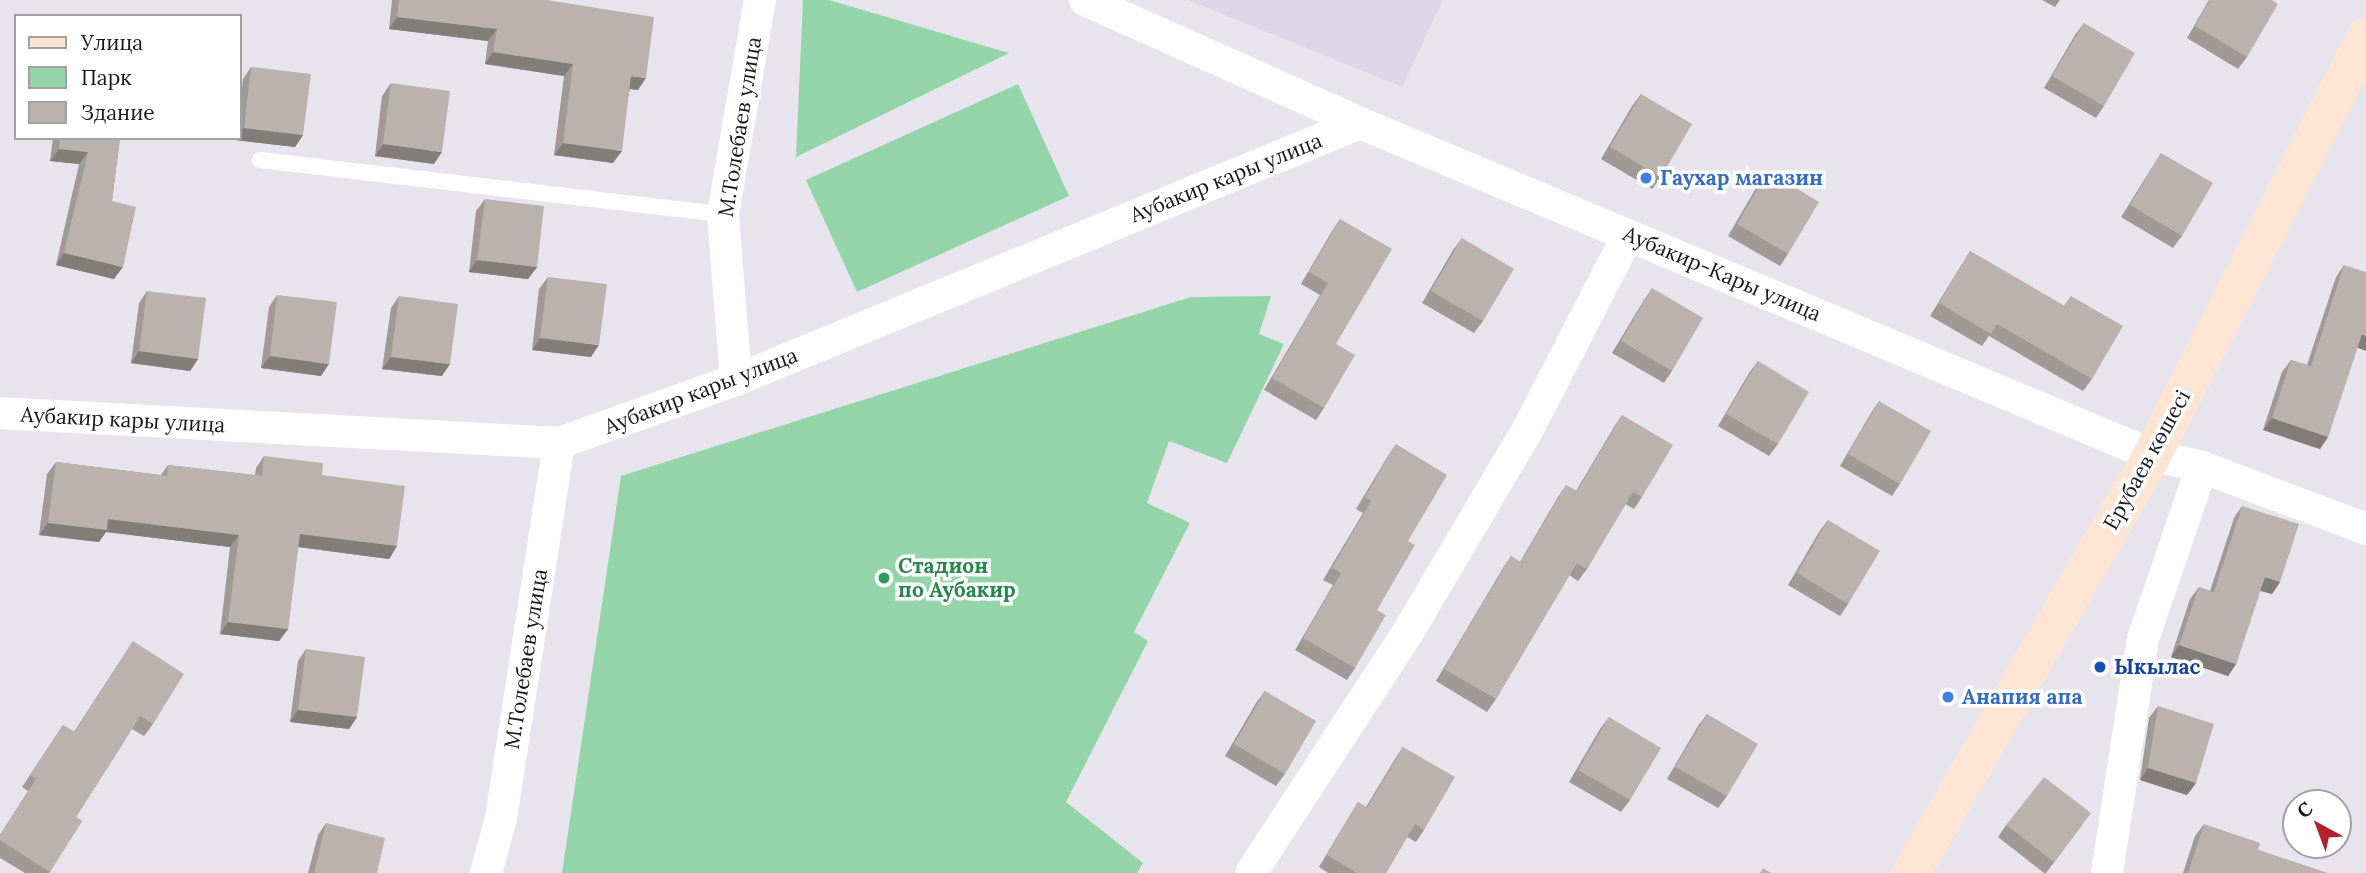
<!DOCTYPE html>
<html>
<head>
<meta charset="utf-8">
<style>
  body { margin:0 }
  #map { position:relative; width:2366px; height:873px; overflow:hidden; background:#e7e4ed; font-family:Lora,serif }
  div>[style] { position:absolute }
  .built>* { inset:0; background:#ddd8e8 }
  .green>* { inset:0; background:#94d4a9 }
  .service>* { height:16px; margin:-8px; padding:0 8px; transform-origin:8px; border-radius:8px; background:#fff }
  .minor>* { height:32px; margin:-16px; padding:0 16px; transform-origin:16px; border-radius:16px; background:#fff }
  .secondary>* { height:38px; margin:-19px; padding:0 19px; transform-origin:19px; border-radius:19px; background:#fee5d3 }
  .wall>* { inset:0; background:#a19995 }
  .shaded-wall>* { inset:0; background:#837d79 }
  .building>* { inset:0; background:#bbb2ad }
  .dots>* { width:19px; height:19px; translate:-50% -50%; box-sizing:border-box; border:4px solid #fff; border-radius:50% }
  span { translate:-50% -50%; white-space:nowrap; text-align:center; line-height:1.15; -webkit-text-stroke:7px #fff; paint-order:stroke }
  .street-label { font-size:21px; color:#18171a }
  .shop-label { font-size:21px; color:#366cbe; font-weight:700 }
  .left { translate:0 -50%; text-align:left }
  .leisure-label { font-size:21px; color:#27864d; font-weight:700 }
  .transit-label { font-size:21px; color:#164399; font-weight:700 }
  .legend { position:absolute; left:14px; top:14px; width:228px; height:126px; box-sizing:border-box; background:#fff; border:2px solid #a3a2a3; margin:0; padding:9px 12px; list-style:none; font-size:21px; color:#18171a }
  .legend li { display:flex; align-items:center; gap:14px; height:35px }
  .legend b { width:35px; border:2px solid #a3a2a3 }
  .north { position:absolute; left:2282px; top:789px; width:70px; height:70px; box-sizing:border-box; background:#fff; border:2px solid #a3a2a3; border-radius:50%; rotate:319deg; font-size:19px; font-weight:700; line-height:28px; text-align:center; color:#18171a }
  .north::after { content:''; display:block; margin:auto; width:24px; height:32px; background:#b3212f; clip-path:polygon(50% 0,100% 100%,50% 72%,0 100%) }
</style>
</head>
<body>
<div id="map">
  <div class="built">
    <div style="clip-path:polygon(1188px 0,1443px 0,1402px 87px)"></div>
  </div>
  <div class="green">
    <div style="clip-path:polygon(803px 0,829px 0,1009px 53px,796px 157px)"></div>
    <div style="clip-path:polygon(1018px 84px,1069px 196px,857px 292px,806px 180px)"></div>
    <div style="clip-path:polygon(1271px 296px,1259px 334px,1284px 344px,1227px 463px,1169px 441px,1147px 503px,1190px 523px,1134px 632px,1148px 641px,1066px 802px,1143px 863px,1137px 873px,562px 873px,621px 476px,1191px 297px)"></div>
  </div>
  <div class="service">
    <div style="left:260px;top:160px;width:466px;rotate:6.7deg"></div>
  </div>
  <div class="minor">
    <div style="left:1085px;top:0;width:301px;rotate:24.1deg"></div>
    <div style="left:1360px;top:123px;width:859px;rotate:22.74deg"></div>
    <div style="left:2152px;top:455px;width:51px;rotate:13.5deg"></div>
    <div style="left:2202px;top:467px;width:175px;rotate:20.7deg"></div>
    <div style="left:736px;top:380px;width:167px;rotate:-94.5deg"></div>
    <div style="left:723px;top:214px;width:217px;rotate:-80.2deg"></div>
    <div style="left:0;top:413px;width:560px;rotate:3.07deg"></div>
    <div style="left:559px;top:443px;width:188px;rotate:-19.6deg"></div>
    <div style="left:736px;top:380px;width:675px;rotate:-22.38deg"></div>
    <div style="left:486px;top:873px;width:57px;rotate:-74.7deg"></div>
    <div style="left:501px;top:818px;width:379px;rotate:-81.2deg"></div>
    <div style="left:1251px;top:873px;width:288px;rotate:-56.9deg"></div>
    <div style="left:1408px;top:632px;width:236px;rotate:-59.4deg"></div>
    <div style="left:1528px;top:429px;width:218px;rotate:-62.7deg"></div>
    <div style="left:2107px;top:873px;width:237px;rotate:-81.3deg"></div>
    <div style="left:2143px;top:639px;width:182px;rotate:-71.1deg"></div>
  </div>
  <div class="secondary">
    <div style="left:1911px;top:873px;width:482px;rotate:-60deg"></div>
    <div style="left:2152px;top:455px;width:470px;rotate:-62.9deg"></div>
  </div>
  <div class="wall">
    <div style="clip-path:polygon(392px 0,547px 0,638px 90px,630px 89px,613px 163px,554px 155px,564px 76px,485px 64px,488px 41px,389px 29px)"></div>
    <div style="clip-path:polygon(2042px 0,2060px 0,2055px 7px)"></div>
    <div style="clip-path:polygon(2209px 0,2272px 0,2247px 57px,2238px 69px,2187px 38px)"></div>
    <div style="clip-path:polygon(2084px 23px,2104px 106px,2096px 118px,2044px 88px,2075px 35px)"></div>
    <div style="clip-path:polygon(251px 67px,303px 135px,295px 147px,235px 140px,235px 138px,240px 138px,240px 104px,243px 79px)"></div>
    <div style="clip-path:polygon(391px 83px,434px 164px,375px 156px,382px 96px)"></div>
    <div style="clip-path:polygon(1641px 94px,1661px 177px,1652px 189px,1601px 159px,1632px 106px)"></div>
    <div style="clip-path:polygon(53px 138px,120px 138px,112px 201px,114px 279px,56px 265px,79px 164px,50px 161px)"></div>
    <div style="clip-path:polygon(2161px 153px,2182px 236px,2173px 248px,2121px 217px)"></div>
    <div style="clip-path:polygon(1768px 171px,1788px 254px,1780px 266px,1728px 236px,1759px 183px)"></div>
    <div style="clip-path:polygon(485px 199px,537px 267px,528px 279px,469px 272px,476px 211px)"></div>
    <div style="clip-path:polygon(1340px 219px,1336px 344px,1324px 408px,1316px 420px,1264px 390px,1320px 295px,1301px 284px,1332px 231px)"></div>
    <div style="clip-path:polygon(1462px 238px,1483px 321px,1474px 333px,1422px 303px,1453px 250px)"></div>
    <div style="clip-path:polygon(1970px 251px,2064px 306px,2071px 296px,2092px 379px,2083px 391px,1989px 336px,1982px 346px,1930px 316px)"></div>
    <div style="clip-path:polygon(2344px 265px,2357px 348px,2328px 437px,2320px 449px,2263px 430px,2282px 372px,2291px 360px,2307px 365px,2336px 277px)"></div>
    <div style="clip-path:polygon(548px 277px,591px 357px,532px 350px,539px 289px)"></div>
    <div style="clip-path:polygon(1652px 288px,1672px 371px,1664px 383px,1612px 353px,1644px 300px)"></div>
    <div style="clip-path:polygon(147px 291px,198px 359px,190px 371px,131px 363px,139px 303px)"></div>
    <div style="clip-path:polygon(277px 295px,321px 376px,261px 368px,269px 307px)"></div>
    <div style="clip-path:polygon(399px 296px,442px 376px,382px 369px,391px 308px)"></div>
    <div style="clip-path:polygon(1758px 361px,1778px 444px,1769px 456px,1718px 426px,1749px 373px)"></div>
    <div style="clip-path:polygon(1879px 401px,1900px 484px,1892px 496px,1840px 466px,1871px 413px)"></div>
    <div style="clip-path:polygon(1622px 415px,1642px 497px,1634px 509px,1625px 504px,1587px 569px,1578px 581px,1569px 575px,1496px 699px,1487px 712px,1436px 681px,1503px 568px,1511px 556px,1520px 562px,1558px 497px,1566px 485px,1576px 491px,1614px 427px)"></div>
    <div style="clip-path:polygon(1396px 444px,1408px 541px,1377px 610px,1355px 668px,1347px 680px,1295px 650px,1333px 585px,1323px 580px,1363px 513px,1356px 509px,1388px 456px)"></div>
    <div style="clip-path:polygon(264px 456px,322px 475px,397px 546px,389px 559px,298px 547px,288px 629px,279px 641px,220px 634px,230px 547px,106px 532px,99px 542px,39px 535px,47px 474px,56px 462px,161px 475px,168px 465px,255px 475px,256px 468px)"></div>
    <div style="clip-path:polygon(2242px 506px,2280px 582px,2272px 594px,2260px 591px,2236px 664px,2228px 676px,2171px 657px,2190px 599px,2199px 587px,2210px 591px,2234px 518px)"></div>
    <div style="clip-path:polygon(1828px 520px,1848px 604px,1840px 616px,1788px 585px,1819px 532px)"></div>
    <div style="clip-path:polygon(133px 641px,153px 724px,144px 736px,132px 729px,76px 817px,82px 821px,49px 873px,25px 873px,0 858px,0 835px,28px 791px,22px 787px,63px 725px,74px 732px)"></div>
    <div style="clip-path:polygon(306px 649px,357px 717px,349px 729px,290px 722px,298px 661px)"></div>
    <div style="clip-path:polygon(1265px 691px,1285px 774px,1276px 786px,1225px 756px,1256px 703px)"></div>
    <div style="clip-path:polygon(2158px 706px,2196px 783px,2187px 795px,2140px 780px,2149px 718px)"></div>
    <div style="clip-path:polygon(1707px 714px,1727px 796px,1718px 808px,1667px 779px,1698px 726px)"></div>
    <div style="clip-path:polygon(1609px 717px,1630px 800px,1621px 812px,1569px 782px,1600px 729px)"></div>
    <div style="clip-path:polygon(1403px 747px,1424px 830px,1416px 842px,1407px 837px,1386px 873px,1328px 873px,1319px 867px,1350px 815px,1358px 802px,1366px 807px,1395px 759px)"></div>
    <div style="clip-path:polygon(326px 823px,377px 873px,308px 873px,318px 835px)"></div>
    <div style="clip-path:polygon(2204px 824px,2258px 850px,2327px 873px,2183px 873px,2195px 836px)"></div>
    <div style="clip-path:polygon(2006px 825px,2082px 825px,2046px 873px,2044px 873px,1998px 837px)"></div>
  </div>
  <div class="shaded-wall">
    <div style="clip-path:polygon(397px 17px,497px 29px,488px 41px,389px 29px)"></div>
    <div style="clip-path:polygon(493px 52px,573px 64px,564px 76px,485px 64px)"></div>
    <div style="clip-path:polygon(631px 76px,646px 78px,638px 90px,623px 88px)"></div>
    <div style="clip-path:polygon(244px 128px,303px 135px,295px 147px,235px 140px,236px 138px,240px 138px,240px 133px)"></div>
    <div style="clip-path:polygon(563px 143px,622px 151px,613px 163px,554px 155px)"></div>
    <div style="clip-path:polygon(383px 144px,442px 152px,434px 164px,375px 156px)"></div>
    <div style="clip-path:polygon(59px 149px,88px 152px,79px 164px,50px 161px)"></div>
    <div style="clip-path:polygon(64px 253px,123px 267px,114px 279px,56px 265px)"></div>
    <div style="clip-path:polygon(477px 260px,537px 267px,528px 279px,469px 272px)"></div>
    <div style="clip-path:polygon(2362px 334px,2366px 336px,2366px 351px,2353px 346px)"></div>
    <div style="clip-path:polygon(540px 338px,599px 345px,591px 357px,532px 350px)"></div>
    <div style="clip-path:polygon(139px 351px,198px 359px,190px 371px,131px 363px)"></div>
    <div style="clip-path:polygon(270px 356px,329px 364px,321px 376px,261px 368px)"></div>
    <div style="clip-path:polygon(391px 357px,450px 364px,442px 376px,382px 369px)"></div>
    <div style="clip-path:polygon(2272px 418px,2328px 437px,2320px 449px,2263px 430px)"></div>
    <div style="clip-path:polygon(108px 519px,239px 535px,230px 547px,106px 532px,99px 542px,39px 535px,48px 523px)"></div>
    <div style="clip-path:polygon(300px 534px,397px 546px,389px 559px,291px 546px)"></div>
    <div style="clip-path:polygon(2265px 577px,2280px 582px,2272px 594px,2256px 589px)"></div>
    <div style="clip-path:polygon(228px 622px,288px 629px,279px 641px,220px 634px)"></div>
    <div style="clip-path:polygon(2179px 645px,2236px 664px,2228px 676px,2171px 657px)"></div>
    <div style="clip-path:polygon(298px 710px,357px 717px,349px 729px,290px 722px)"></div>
    <div style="clip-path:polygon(2148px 768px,2196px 783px,2187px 795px,2140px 780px)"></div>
  </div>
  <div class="building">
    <div style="clip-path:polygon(399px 0,547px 0,654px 17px,646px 78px,631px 76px,622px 151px,563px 143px,573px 64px,493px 52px,497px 29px,397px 17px)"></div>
    <div style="clip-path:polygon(2210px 0,2272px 0,2278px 4px,2247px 57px,2195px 26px)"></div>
    <div style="clip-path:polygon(2084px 23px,2135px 53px,2104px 106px,2052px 76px)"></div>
    <div style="clip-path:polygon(251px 67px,311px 74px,303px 135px,244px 128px)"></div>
    <div style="clip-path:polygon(391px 83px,450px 91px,442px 152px,383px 144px)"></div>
    <div style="clip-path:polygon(1641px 94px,1692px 124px,1661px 177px,1610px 147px)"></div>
    <div style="clip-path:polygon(60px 138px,120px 138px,112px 201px,136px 207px,123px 267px,64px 253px,88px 152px,59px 149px)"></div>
    <div style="clip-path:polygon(2161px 153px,2213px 183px,2182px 236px,2130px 205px)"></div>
    <div style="clip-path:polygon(1768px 171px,1819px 202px,1788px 254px,1737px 224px)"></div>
    <div style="clip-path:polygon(485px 199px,544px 206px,537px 267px,477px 260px)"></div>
    <div style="clip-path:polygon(1340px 219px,1392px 249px,1336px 344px,1355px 355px,1324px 408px,1272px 378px,1328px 283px,1309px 272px)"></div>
    <div style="clip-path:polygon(1462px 238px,1514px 269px,1483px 321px,1431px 291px)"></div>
    <div style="clip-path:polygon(1970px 251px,2065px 306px,2071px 296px,2123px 326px,2092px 379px,1997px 324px,1991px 334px,1939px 303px)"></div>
    <div style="clip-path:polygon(2344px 265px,2366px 272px,2366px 336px,2362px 334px,2328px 437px,2272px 418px,2291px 360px,2311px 366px)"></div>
    <div style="clip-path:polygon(548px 277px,607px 284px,599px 345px,540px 338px)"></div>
    <div style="clip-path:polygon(1652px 288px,1703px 318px,1672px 371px,1621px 341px)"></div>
    <div style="clip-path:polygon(147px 291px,206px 298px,198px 359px,139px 351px)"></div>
    <div style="clip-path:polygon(277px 295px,337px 302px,329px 364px,270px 356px)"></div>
    <div style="clip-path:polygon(399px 296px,458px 304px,450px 364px,391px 357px)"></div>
    <div style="clip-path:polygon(1758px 361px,1809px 392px,1778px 444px,1726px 414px)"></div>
    <div style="clip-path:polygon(1879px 401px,1931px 431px,1900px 484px,1848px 454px)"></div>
    <div style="clip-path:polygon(1622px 415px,1673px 445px,1642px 497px,1633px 492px,1587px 569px,1577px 563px,1496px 699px,1444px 669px,1511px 556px,1521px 562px,1566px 485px,1577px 491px)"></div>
    <div style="clip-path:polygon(1396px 444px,1447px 475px,1408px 541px,1415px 545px,1377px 610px,1386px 615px,1355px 668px,1303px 638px,1341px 573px,1332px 568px,1371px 501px,1365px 497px)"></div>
    <div style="clip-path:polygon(264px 456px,323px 463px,322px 475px,405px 486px,397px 546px,300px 534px,288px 629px,228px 622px,239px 535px,108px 519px,107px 530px,48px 523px,56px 462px,167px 476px,168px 465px,262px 476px)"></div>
    <div style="clip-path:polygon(2242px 506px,2299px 524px,2280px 582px,2265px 577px,2236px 664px,2179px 645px,2199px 587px,2214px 592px)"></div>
    <div style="clip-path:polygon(1828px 520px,1880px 551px,1848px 604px,1797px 573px)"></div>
    <div style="clip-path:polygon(133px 641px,184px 674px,153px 724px,140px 716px,76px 817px,82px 821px,50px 872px,0 840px,0 836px,36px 779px,30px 775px,63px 725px,75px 732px)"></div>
    <div style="clip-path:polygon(306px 649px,365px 657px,357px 717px,298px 710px)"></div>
    <div style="clip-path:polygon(1265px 691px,1316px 721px,1285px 774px,1234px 744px)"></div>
    <div style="clip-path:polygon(2158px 706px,2214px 724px,2196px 783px,2148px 768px)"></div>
    <div style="clip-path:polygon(1707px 714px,1758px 744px,1727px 796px,1675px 767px)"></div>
    <div style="clip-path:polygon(1609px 717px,1661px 748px,1630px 800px,1578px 770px)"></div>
    <div style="clip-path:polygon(1403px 747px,1455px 777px,1424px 830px,1415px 824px,1386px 873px,1357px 873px,1327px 855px,1358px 802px,1367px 808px)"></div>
    <div style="clip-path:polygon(2044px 777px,2091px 813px,2054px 862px,2006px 825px)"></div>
    <div style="clip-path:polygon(326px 823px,385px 838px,377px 873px,314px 873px)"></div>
    <div style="clip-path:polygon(2204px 824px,2260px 843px,2258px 850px,2327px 873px,2188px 873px)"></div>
    <div style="clip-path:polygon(1763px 868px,1771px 873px,1760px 873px)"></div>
  </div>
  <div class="dots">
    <div style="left:1646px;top:178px;background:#3f7fe0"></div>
    <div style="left:884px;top:578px;background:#2e9e5b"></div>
    <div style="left:2100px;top:667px;background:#1a4fb4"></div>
    <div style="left:1948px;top:697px;background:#3f7fe0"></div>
  </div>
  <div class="street-label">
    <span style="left:740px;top:127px;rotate:-81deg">М.Толебаев улица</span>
    <span style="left:1226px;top:178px;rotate:-22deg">Аубакир кары улица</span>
    <span style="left:1722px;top:274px;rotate:23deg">Аубакир-Кары улица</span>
    <span style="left:701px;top:391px;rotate:-21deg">Аубакир кары улица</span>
    <span style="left:123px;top:420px;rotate:3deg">Аубакир кары улица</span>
    <span style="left:2147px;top:460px;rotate:-61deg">Ерубаев көшесі</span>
    <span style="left:526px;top:659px;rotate:-81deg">М.Толебаев улица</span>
  </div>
  <div class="shop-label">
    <span class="left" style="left:1660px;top:178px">Гаухар магазин</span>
    <span class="left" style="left:1962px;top:697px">Анапия апа</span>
  </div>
  <div class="leisure-label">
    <span class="left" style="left:898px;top:578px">Стадион<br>по Аубакир</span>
  </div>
  <div class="transit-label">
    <span class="left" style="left:2114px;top:667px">Ыкылас</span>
  </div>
  <ul class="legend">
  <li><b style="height:9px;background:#fee5d3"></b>Улица</li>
  <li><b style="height:19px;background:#94d4a9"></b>Парк</li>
  <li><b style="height:19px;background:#bbb2ad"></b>Здание</li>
  </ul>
  <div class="north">С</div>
</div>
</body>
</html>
